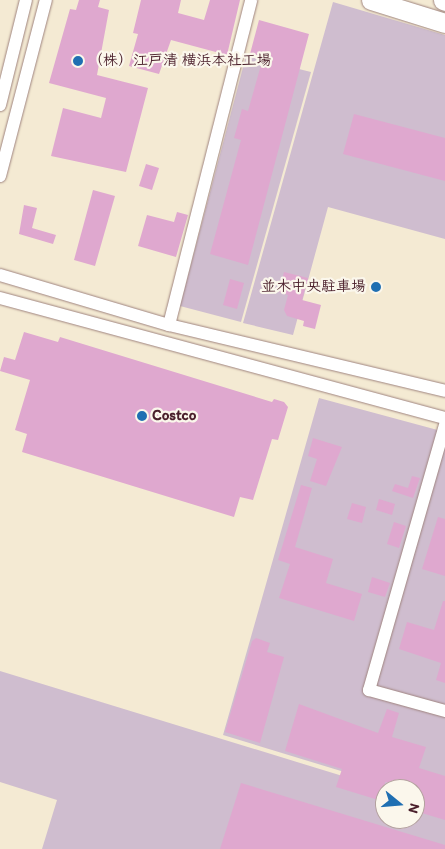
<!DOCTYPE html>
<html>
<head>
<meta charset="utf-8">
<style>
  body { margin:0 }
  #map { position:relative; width:445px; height:849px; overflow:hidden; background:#f4ead3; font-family:Itim,"Klee One",sans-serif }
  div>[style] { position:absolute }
  .industrial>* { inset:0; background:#cfbdcf }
  .building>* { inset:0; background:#dfa8cf }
  .roads { filter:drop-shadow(0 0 1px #9f847f) drop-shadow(0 0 1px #9f847f) }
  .minor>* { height:12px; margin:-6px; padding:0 6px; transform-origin:6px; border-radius:6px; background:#fff }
  .highway>* { height:19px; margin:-9.5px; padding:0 9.5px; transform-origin:9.5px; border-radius:9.5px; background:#fff }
  .dots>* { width:14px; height:14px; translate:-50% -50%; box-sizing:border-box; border:2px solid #fbf7ec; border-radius:50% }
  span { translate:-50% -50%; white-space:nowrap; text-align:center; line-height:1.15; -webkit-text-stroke:4.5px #fbf7ec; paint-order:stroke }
  .poi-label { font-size:15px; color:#4a1f2b; font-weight:700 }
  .left { translate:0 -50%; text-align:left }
  .right { translate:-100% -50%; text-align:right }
  .north { position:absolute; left:375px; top:779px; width:50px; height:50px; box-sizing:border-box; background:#fbf7ec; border:1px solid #b4a19f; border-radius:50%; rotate:107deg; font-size:14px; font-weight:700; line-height:20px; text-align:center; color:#4a1f2b }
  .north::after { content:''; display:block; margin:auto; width:18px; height:22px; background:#1f6fb2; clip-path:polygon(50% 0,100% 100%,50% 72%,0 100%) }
</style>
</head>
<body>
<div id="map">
  <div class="industrial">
    <div style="clip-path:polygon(333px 2px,445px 35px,445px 239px,328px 207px,293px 335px,243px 323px)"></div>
    <div style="clip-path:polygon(246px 56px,311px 72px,241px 322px,180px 306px)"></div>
    <div style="clip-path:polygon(319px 398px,445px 432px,445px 803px,415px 789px,400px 789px,223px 735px)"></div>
    <div style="clip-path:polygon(0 671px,385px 789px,385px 819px,415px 819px,415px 799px,445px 808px,445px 849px,42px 849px,57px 800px,0 782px)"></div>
  </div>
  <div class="building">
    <div style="clip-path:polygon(79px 0,100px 0,98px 7px,109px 10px,97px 75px,148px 88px,126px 172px,51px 156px,63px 108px,101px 118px,106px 98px,49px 83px,70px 9px,76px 10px)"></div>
    <div style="clip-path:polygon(141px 0,181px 0,178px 13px,204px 20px,210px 0,240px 0,227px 55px,171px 40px,159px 74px,129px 66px,138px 34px,133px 33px)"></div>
    <div style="clip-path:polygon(259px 20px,309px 34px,248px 265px,210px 254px,241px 140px,234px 138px,242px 109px,248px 111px,263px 58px,250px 54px)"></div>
    <div style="clip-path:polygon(354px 114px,445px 138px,445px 181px,343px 154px)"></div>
    <div style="clip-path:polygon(146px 164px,159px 168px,152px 190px,139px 186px)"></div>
    <div style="clip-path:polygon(93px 190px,115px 196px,95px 266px,74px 260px)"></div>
    <div style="clip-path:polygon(24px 205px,37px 208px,32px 228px,56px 235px,53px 244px,19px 234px)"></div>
    <div style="clip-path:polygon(177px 212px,188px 215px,176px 257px,138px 246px,147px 215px,174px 222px)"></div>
    <div style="clip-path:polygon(284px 272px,308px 278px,302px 300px,321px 305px,315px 329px,303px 326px,304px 321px,287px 316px,284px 310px,288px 295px,279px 292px)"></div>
    <div style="clip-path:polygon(230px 279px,244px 283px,237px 309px,223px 305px)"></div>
    <div style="clip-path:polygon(24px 332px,58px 342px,60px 337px,272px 402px,274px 399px,284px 402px,288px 407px,278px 440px,272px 439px,253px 500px,240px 497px,234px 517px,22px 452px,27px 434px,15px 430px,30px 380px,0 371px,4px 357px,15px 360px)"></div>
    <div style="clip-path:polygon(313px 438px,342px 447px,326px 486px,310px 481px,317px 459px,308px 456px)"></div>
    <div style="clip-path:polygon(412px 476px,420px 478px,413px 498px,392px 491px,395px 484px,408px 488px)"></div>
    <div style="clip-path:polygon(301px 485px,312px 488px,295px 547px,333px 559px,326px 583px,362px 594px,354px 621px,279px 598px,290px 564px,278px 560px)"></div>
    <div style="clip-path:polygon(379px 499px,395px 504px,392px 515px,376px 510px)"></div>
    <div style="clip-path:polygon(352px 503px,366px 507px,362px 523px,347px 519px)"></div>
    <div style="clip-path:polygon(438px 517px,445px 519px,445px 576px,422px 569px)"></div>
    <div style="clip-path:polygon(394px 522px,406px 526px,399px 548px,387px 544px)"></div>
    <div style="clip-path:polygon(372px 577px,390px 583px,385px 597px,368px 592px)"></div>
    <div style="clip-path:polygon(443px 601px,445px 601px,445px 683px,436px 680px,441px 663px,399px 649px,407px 622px,434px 630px)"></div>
    <div style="clip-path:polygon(256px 638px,270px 643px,267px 652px,284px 657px,260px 743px,225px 732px,252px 641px)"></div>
    <div style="clip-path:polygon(299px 704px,378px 733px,387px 709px,399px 713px,392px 737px,426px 747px,419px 768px,445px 776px,445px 820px,415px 811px,415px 789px,385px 782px,385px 802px,336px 787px,342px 769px,285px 751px)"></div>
    <div style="clip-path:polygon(241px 783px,445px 845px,445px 849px,220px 849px)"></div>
  </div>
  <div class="roads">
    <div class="minor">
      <div style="left:0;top:105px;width:108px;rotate:-76.1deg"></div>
      <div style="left:0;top:176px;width:182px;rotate:-75.4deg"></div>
      <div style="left:0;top:275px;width:176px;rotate:16.5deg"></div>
      <div style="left:169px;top:325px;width:284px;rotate:13.4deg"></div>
      <div style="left:0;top:298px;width:461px;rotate:15.1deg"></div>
      <div style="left:169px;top:325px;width:335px;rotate:-75.8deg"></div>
      <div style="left:445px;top:425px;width:276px;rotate:106deg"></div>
      <div style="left:369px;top:690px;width:79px;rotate:15.4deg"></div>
    </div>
    <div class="highway">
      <div style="left:371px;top:0;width:77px;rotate:17.3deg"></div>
      <div style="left:443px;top:0;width:2px;rotate:27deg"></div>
    </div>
  </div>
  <div class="dots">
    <div style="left:78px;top:61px;background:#1f6fb2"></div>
    <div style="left:376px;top:287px;background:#1f6fb2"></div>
    <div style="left:142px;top:416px;background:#1f6fb2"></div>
  </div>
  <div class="poi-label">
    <span class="left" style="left:88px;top:61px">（株）江戸清 横浜本社工場</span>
    <span class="right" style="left:366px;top:287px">並木中央駐車場</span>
    <span class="left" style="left:152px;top:416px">Costco</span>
  </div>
  <div class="north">N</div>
</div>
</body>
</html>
